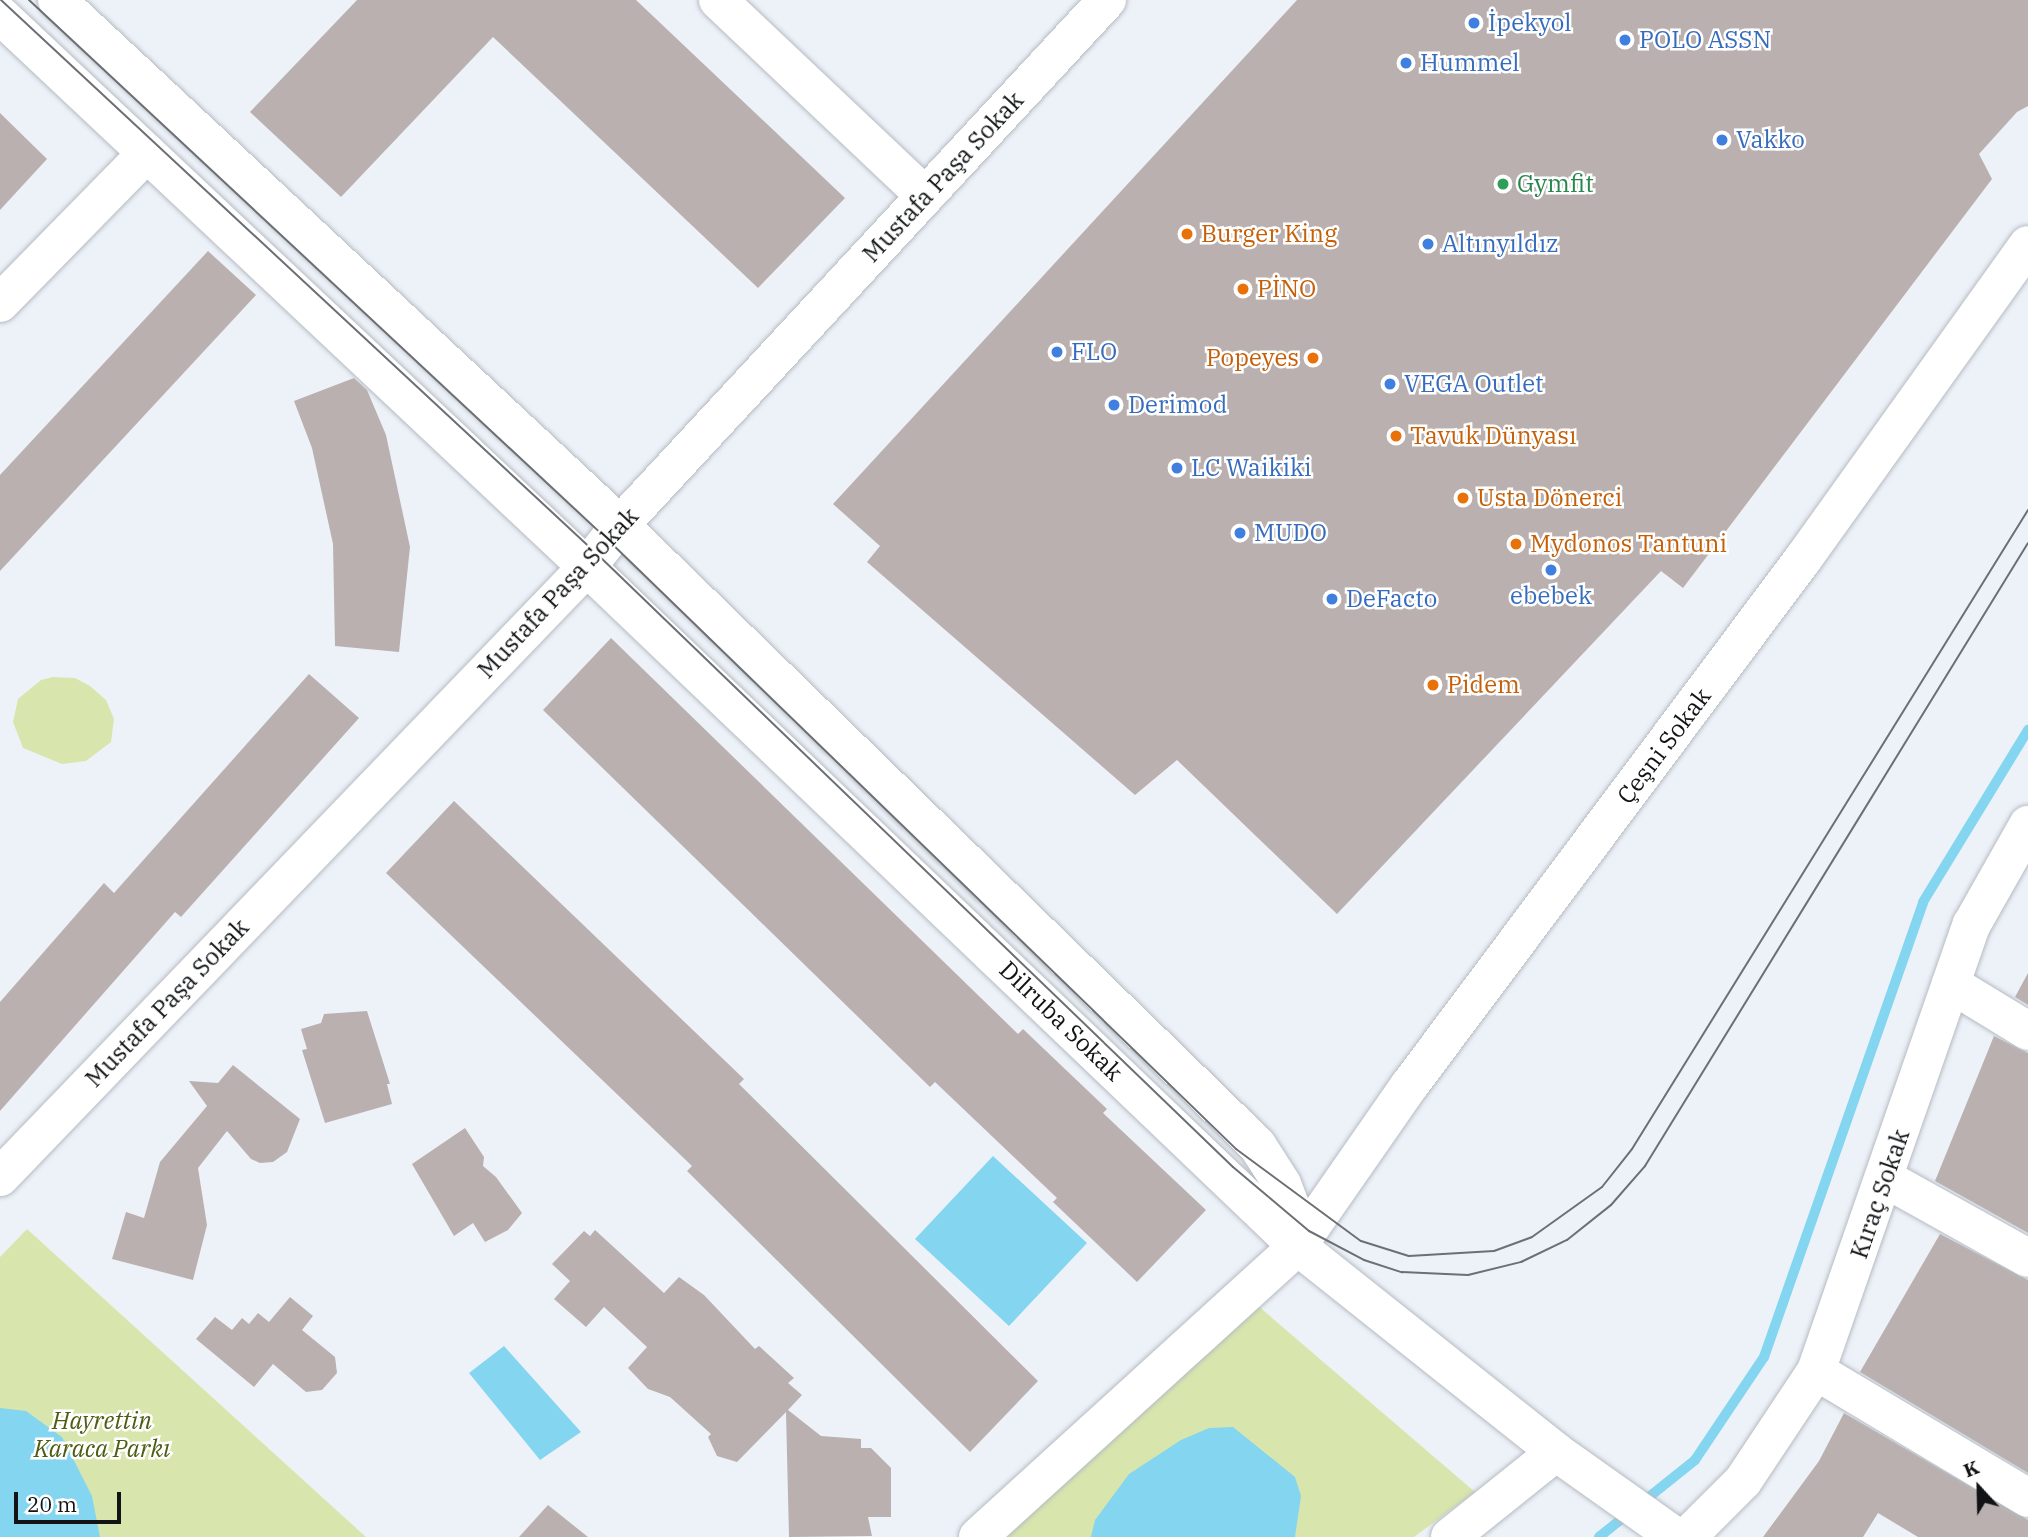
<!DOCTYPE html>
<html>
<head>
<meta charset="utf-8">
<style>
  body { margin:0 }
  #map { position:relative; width:2028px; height:1537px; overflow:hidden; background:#edf2f9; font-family:"IBM Plex Serif",serif }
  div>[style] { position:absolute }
  .green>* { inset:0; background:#d8e6ad }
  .water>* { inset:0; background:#84d5f0 }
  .stream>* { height:10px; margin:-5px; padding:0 5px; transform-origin:5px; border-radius:5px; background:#84d5f0 }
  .building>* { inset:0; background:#bab0af }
  .roads { filter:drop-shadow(0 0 2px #b6bbc2) drop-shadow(0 0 2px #b6bbc2) }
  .street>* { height:38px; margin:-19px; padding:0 19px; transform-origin:19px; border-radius:19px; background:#fff }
  .secondary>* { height:38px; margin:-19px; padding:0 19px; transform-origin:19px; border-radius:19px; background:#fff }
  .tram>* { height:2px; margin:-1px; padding:0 1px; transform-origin:1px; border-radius:1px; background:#6c6f73 }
  .dots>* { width:19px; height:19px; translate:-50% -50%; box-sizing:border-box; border:4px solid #fff; border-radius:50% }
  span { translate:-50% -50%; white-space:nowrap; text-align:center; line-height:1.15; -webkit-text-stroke:5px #fff; paint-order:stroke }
  .shop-label { font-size:24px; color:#366cbe }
  .left { translate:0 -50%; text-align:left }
  .street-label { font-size:24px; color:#111315 }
  .leisure-label { font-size:24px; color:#27864d }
  .food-label { font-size:24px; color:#c56008 }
  .right { translate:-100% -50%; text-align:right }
  .park-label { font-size:24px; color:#4f5c14; font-style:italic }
  .north { position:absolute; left:1944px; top:1453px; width:70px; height:70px; -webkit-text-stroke:5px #fff; paint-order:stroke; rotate:338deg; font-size:19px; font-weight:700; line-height:28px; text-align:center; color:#111315 }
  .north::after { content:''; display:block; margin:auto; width:24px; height:32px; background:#111315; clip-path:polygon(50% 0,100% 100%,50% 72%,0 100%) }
  .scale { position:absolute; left:14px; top:1492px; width:107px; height:32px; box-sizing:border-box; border:4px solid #111315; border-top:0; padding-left:9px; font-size:21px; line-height:24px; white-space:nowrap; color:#111315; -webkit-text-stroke:5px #fff; paint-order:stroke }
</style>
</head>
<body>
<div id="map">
  <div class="green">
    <div style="clip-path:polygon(53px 677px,75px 678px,90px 686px,106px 700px,114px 719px,111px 742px,86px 761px,62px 764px,23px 748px,13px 722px,18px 699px,41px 680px)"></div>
    <div style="clip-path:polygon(27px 1229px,366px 1537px,0 1537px,0 1257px)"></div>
    <div style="clip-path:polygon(1250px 1299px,1475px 1492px,1414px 1537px,1003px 1537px)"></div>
  </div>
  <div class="water">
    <div style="clip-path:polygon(993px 1156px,1087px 1243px,1009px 1326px,915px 1239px)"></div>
    <div style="clip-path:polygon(504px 1346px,581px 1432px,540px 1460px,469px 1373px)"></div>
    <div style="clip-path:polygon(0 1408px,26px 1411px,62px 1437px,92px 1496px,100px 1537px,0 1537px)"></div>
    <div style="clip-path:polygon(1233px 1427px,1295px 1477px,1301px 1496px,1295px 1537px,1091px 1537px,1095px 1520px,1129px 1474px,1181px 1440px,1209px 1428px)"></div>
  </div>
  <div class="stream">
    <div style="left:1599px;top:1537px;width:123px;rotate:-38.7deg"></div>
    <div style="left:1695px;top:1460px;width:124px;rotate:-56.2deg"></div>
    <div style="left:1764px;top:1357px;width:482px;rotate:-70.7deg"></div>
    <div style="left:1923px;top:902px;width:202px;rotate:-58.6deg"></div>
  </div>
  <div class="building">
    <div style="clip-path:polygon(357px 0,636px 0,845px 198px,758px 288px,493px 37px,341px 197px,250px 112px)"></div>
    <div style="clip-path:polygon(1297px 0,2028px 0,2028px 106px,2017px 112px,1979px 154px,1992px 179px,1683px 588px,1661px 571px,1337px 914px,1177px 760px,1135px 795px,867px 562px,880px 546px,833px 504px)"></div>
    <div style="clip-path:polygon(0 113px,47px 159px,0 210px)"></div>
    <div style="clip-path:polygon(208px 251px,256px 295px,0 571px,0 475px)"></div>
    <div style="clip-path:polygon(354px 378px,367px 390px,386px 435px,410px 547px,399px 652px,335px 646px,333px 544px,312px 448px,294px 401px)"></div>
    <div style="clip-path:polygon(611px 638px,1018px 1034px,1023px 1029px,1107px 1109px,1103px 1113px,1206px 1210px,1137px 1282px,1053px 1202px,1057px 1198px,935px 1082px,930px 1087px,543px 710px)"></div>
    <div style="clip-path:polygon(309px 674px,359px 718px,181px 917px,175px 912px,0 1111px,0 1002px,104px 883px,114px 893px)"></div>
    <div style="clip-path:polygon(454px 801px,744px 1079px,739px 1084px,1038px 1381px,970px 1452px,687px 1171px,692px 1166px,386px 873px)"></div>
    <div style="clip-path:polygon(2028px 973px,2028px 1005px,2015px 997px)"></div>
    <div style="clip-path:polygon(367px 1011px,390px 1084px,387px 1084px,392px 1104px,325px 1123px,302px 1050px,307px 1049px,301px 1029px,321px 1023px,324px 1014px)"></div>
    <div style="clip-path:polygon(1994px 1036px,2028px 1053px,2028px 1233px,1935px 1181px)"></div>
    <div style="clip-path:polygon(233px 1065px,300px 1119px,287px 1152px,273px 1162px,260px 1163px,251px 1159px,227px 1131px,198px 1168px,207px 1225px,193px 1280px,112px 1259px,126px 1212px,144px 1218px,160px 1162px,207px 1106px,189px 1081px,218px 1083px)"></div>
    <div style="clip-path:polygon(465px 1128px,484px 1157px,483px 1166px,496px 1177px,522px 1213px,508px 1230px,485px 1242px,473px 1223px,454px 1236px,412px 1164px)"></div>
    <div style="clip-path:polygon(595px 1230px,664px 1293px,679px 1277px,704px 1295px,755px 1349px,759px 1346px,794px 1378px,788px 1383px,802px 1395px,788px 1410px,821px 1436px,861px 1439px,861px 1448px,871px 1448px,891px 1468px,891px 1517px,868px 1517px,872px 1536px,789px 1537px,786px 1412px,737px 1462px,717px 1456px,708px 1437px,711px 1434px,670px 1397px,648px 1389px,628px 1368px,647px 1347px,604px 1307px,586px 1327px,554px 1299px,570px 1281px,552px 1264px,584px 1231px,590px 1236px)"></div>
    <div style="clip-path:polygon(1940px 1234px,2028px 1280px,2028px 1473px,1860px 1372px)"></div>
    <div style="clip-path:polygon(290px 1297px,313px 1316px,302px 1330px,335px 1357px,337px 1373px,322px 1390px,306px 1392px,273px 1364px,254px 1387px,196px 1339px,215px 1317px,232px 1330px,242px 1318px,249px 1324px,258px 1313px,269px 1322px)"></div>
    <div style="clip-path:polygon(1844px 1413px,2028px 1520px,2028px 1537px,1918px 1537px,1878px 1513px,1863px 1537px,1763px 1537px,1819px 1461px)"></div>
    <div style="clip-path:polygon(548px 1505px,588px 1537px,519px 1537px)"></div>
  </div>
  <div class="roads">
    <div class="street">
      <div style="left:57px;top:0;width:770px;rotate:43deg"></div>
      <div style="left:620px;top:525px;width:889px;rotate:44.23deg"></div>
      <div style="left:1257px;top:1145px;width:46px;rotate:57.3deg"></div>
      <div style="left:1282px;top:1184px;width:40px;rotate:69deg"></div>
      <div style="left:1296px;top:1221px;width:24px;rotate:90deg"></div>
      <div style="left:718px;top:0;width:285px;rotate:43.4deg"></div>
      <div style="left:0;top:15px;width:806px;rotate:43.24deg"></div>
      <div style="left:587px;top:567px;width:981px;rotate:43.72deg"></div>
      <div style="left:1296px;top:1245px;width:332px;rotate:38.5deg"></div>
      <div style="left:1556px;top:1452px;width:147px;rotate:35.3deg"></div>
      <div style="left:0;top:303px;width:210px;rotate:-45.6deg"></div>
      <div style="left:1951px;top:984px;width:90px;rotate:31.4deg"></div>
      <div style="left:0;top:1177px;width:847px;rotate:-46.1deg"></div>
      <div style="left:587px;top:567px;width:53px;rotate:-51.8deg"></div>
      <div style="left:620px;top:525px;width:716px;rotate:-47.15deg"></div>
      <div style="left:1886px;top:1179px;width:162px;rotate:29.1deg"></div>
      <div style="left:1816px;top:1371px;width:247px;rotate:30.9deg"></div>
      <div style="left:978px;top:1537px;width:431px;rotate:-42.3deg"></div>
      <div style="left:1450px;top:1537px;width:136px;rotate:-38.7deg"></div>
      <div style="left:1687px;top:1537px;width:79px;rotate:-45deg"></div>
      <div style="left:1743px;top:1481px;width:132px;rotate:-56.4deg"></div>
      <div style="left:1816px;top:1371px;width:473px;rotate:-70.8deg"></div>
      <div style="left:1972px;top:924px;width:114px;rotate:-60.5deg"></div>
    </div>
    <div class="secondary">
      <div style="left:1297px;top:1247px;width:196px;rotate:-55.2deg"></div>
      <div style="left:1409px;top:1086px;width:658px;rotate:-53.22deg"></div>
      <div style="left:1803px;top:559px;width:386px;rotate:-54.4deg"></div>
    </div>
  </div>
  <div class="tram">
    <div style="left:1px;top:0;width:814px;rotate:42.91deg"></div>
    <div style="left:597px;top:554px;width:883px;rotate:43.95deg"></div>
    <div style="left:1233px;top:1167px;width:99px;rotate:40.1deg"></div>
    <div style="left:1309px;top:1231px;width:62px;rotate:27.8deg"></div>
    <div style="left:1364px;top:1260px;width:40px;rotate:18deg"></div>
    <div style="left:1402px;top:1272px;width:66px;rotate:2.6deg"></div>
    <div style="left:1468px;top:1275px;width:55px;rotate:-13.8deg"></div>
    <div style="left:1521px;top:1262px;width:51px;rotate:-25.6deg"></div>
    <div style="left:1567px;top:1240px;width:56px;rotate:-38.5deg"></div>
    <div style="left:1611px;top:1205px;width:52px;rotate:-48.9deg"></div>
    <div style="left:1645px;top:1166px;width:731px;rotate:-58.42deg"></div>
    <div style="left:29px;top:0;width:792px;rotate:43deg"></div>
    <div style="left:608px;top:540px;width:875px;rotate:44.12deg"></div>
    <div style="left:1236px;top:1149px;width:155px;rotate:36.4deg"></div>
    <div style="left:1361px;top:1241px;width:50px;rotate:17.4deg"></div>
    <div style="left:1409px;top:1256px;width:85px;rotate:-3.4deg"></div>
    <div style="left:1494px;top:1251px;width:40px;rotate:-20.2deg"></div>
    <div style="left:1532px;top:1237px;width:86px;rotate:-35.5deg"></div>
    <div style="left:1602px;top:1187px;width:48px;rotate:-51.7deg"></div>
    <div style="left:1632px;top:1149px;width:752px;rotate:-58.21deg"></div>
  </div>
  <div class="dots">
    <div style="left:1474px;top:23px;background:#3f7fe0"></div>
    <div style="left:1625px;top:40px;background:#3f7fe0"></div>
    <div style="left:1406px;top:63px;background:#3f7fe0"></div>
    <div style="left:1722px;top:140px;background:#3f7fe0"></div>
    <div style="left:1503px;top:184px;background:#2e9e5b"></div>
    <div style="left:1187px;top:234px;background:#e8710a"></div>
    <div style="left:1428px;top:244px;background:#3f7fe0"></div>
    <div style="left:1243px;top:289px;background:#e8710a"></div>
    <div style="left:1057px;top:352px;background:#3f7fe0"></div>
    <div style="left:1313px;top:358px;background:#e8710a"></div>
    <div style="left:1390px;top:384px;background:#3f7fe0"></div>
    <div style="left:1114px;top:405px;background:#3f7fe0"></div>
    <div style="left:1396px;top:436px;background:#e8710a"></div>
    <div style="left:1177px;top:468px;background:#3f7fe0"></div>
    <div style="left:1463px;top:498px;background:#e8710a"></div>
    <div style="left:1240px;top:533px;background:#3f7fe0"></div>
    <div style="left:1516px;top:544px;background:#e8710a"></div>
    <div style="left:1551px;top:570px;background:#3f7fe0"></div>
    <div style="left:1332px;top:599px;background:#3f7fe0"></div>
    <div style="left:1433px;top:685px;background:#e8710a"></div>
  </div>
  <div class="shop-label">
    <span class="left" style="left:1488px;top:23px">İpekyol</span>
    <span class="left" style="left:1639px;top:40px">POLO ASSN</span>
    <span class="left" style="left:1420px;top:63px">Hummel</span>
    <span class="left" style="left:1736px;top:140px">Vakko</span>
    <span class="left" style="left:1442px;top:244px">Altınyıldız</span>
    <span class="left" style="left:1071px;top:352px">FLO</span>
    <span class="left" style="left:1404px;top:384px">VEGA Outlet</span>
    <span class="left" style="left:1128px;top:405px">Derimod</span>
    <span class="left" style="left:1191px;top:468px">LC Waikiki</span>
    <span class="left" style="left:1254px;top:533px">MUDO</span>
    <span style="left:1551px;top:596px">ebebek</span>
    <span class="left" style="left:1346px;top:599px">DeFacto</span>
  </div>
  <div class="street-label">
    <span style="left:943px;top:177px;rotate:-47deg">Mustafa Paşa Sokak</span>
    <span style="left:558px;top:593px;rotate:-47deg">Mustafa Paşa Sokak</span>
    <span style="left:1664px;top:746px;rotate:-53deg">Çeşni Sokak</span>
    <span style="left:167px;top:1003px;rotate:-46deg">Mustafa Paşa Sokak</span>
    <span style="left:1061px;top:1021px;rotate:44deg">Dilruba Sokak</span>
    <span style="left:1880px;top:1194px;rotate:-71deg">Kıraç Sokak</span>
  </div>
  <div class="leisure-label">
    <span class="left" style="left:1517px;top:184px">Gymfit</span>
  </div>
  <div class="food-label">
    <span class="left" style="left:1201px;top:234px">Burger King</span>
    <span class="left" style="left:1257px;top:289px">PİNO</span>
    <span class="right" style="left:1299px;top:358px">Popeyes</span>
    <span class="left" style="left:1410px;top:436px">Tavuk Dünyası</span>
    <span class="left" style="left:1477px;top:498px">Usta Dönerci</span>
    <span class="left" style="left:1530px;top:544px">Mydonos Tantuni</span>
    <span class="left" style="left:1447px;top:685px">Pidem</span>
  </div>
  <div class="park-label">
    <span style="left:102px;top:1435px">Hayrettin<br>Karaca Parkı</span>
  </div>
  <div class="north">K</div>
  <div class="scale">20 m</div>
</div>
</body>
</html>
